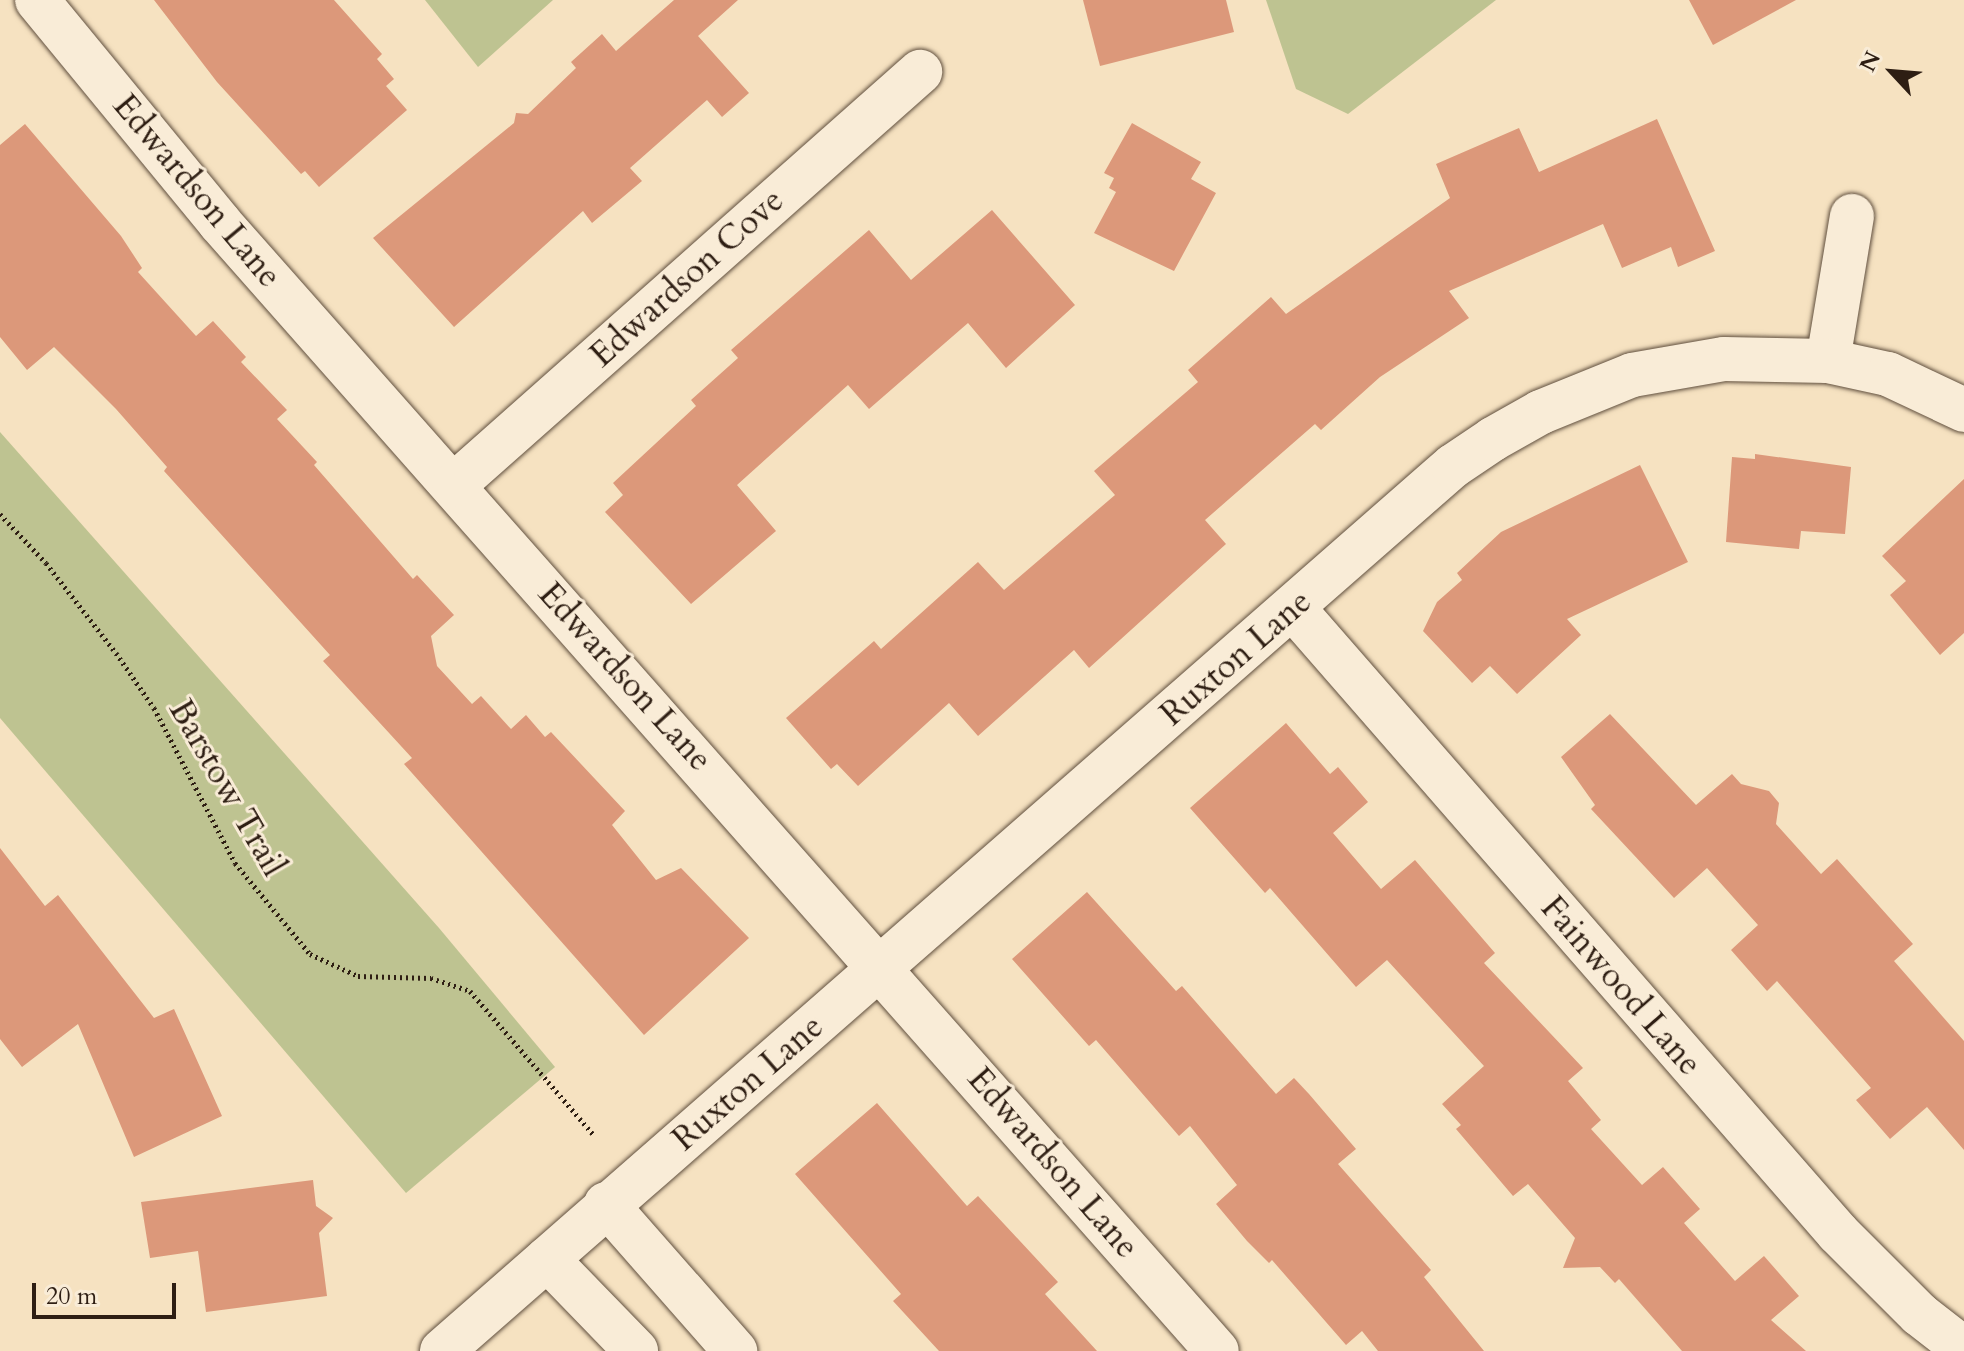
<!DOCTYPE html>
<html>
<head>
<meta charset="utf-8">
<style>
  body { margin:0 }
  #map { position:relative; width:1964px; height:1351px; overflow:hidden; background:#f6e2c1; font-family:Cardo,serif }
  div>[style] { position:absolute }
  .green>* { inset:0; background:#bec391 }
  .building>* { inset:0; background:#dc987a }
  .path>* { height:5px; margin-top:-2.5px; transform-origin:0; background:repeating-linear-gradient(90deg,#2e1e13 0 2px,transparent 0 6px) }
  .roads { filter:drop-shadow(0 0 2px #604f3e) drop-shadow(0 0 2px #604f3e) }
  .minor>* { height:44px; margin:-22px; padding:0 22px; transform-origin:22px; border-radius:22px; background:#f9ecd7 }
  span { translate:-50% -50%; white-space:nowrap; text-align:center; line-height:1.15; -webkit-text-stroke:6px #f9ecd7; paint-order:stroke }
  .street-label { font-size:34px; color:#2e1e13 }
  .north { position:absolute; left:1852px; top:32px; width:80px; height:80px; -webkit-text-stroke:6px #f9ecd7; paint-order:stroke; rotate:296deg; font-size:22px; font-weight:700; line-height:32px; text-align:center; color:#2e1e13 }
  .north::after { content:''; display:block; margin:auto; width:28px; height:36px; background:#2e1e13; clip-path:polygon(50% 0,100% 100%,50% 72%,0 100%) }
  .scale { position:absolute; left:32px; top:1283px; width:144px; height:36px; box-sizing:border-box; border:4px solid #2e1e13; border-top:0; padding-left:10px; font-size:24px; line-height:28px; white-space:nowrap; color:#2e1e13; -webkit-text-stroke:6px #f9ecd7; paint-order:stroke }
</style>
</head>
<body>
<div id="map">
  <div class="green">
    <div style="clip-path:polygon(425px 0,553px 0,478px 67px)"></div>
    <div style="clip-path:polygon(1266px 0,1496px 0,1348px 114px,1296px 89px)"></div>
    <div style="clip-path:polygon(0 432px,439px 928px,555px 1067px,406px 1193px,0 718px)"></div>
  </div>
  <div class="building">
    <div style="clip-path:polygon(154px 0,334px 0,382px 54px,377px 59px,394px 79px,386px 86px,407px 110px,319px 187px,305px 171px,301px 174px,217px 82px)"></div>
    <div style="clip-path:polygon(674px 0,738px 0,698px 36px,749px 93px,722px 117px,707px 100px,630px 168px,642px 181px,592px 223px,583px 211px,454px 327px,373px 238px,514px 123px,516px 113px,528px 114px,576px 68px,571px 62px,602px 34px,616px 51px)"></div>
    <div style="clip-path:polygon(1083px 0,1226px 0,1234px 32px,1100px 66px)"></div>
    <div style="clip-path:polygon(1689px 0,1796px 0,1713px 45px)"></div>
    <div style="clip-path:polygon(1657px 119px,1715px 251px,1678px 267px,1671px 247px,1622px 268px,1603px 224px,1449px 291px,1469px 318px,1380px 377px,1321px 430px,1315px 424px,1205px 520px,1226px 544px,1089px 668px,1074px 650px,978px 736px,949px 703px,858px 786px,837px 764px,831px 769px,786px 718px,874px 641px,881px 649px,978px 562px,1004px 590px,1115px 495px,1094px 471px,1198px 382px,1188px 370px,1271px 297px,1286px 314px,1450px 198px,1436px 164px,1519px 128px,1539px 172px)"></div>
    <div style="clip-path:polygon(1132px 123px,1201px 162px,1191px 179px,1216px 193px,1174px 271px,1094px 233px,1116px 192px,1109px 188px,1114px 178px,1104px 173px)"></div>
    <div style="clip-path:polygon(25px 124px,121px 236px,142px 268px,138px 272px,196px 336px,213px 321px,246px 357px,241px 362px,287px 410px,277px 419px,317px 462px,314px 465px,413px 579px,417px 575px,454px 615px,431px 636px,437px 666px,472px 704px,481px 696px,511px 729px,526px 715px,545px 737px,551px 732px,625px 811px,612px 825px,656px 880px,681px 868px,749px 938px,644px 1035px,404px 764px,412px 758px,323px 661px,330px 655px,164px 471px,167px 467px,116px 409px,54px 347px,27px 370px,0 337px,0 145px)"></div>
    <div style="clip-path:polygon(992px 210px,1075px 305px,1006px 368px,968px 323px,869px 409px,848px 385px,737px 485px,776px 531px,691px 604px,605px 512px,623px 495px,613px 483px,696px 406px,691px 400px,738px 358px,731px 350px,869px 230px,911px 280px)"></div>
    <div style="clip-path:polygon(1755px 454px,1851px 467px,1845px 534px,1801px 531px,1799px 549px,1726px 542px,1732px 457px,1755px 459px)"></div>
    <div style="clip-path:polygon(1640px 465px,1688px 562px,1567px 619px,1581px 635px,1517px 694px,1490px 666px,1472px 683px,1423px 631px,1437px 602px,1462px 580px,1457px 573px,1501px 532px)"></div>
    <div style="clip-path:polygon(1964px 479px,1964px 633px,1940px 655px,1890px 595px,1906px 581px,1882px 556px)"></div>
    <div style="clip-path:polygon(1610px 714px,1696px 805px,1732px 774px,1741px 784px,1769px 791px,1779px 803px,1776px 824px,1821px 874px,1837px 859px,1913px 944px,1894px 961px,1964px 1041px,1964px 1150px,1927px 1107px,1890px 1139px,1856px 1100px,1871px 1088px,1777px 981px,1767px 991px,1731px 950px,1758px 925px,1707px 868px,1674px 898px,1591px 809px,1595px 805px,1561px 757px)"></div>
    <div style="clip-path:polygon(1286px 723px,1330px 774px,1338px 767px,1368px 802px,1333px 833px,1381px 889px,1415px 860px,1495px 953px,1484px 963px,1583px 1068px,1568px 1081px,1601px 1120px,1591px 1129px,1642px 1185px,1663px 1167px,1700px 1209px,1684px 1223px,1735px 1281px,1764px 1256px,1799px 1296px,1771px 1320px,1806px 1351px,1682px 1351px,1619px 1279px,1615px 1283px,1600px 1267px,1563px 1268px,1575px 1238px,1528px 1184px,1513px 1196px,1456px 1129px,1461px 1125px,1442px 1104px,1484px 1066px,1387px 960px,1356px 987px,1270px 888px,1265px 893px,1190px 808px)"></div>
    <div style="clip-path:polygon(0 848px,45px 906px,58px 895px,154px 1018px,174px 1009px,222px 1116px,134px 1157px,78px 1024px,22px 1067px,0 1039px)"></div>
    <div style="clip-path:polygon(1087px 892px,1176px 991px,1182px 986px,1276px 1094px,1294px 1078px,1309px 1094px,1356px 1149px,1338px 1164px,1431px 1270px,1424px 1277px,1484px 1351px,1378px 1351px,1362px 1331px,1346px 1345px,1272px 1260px,1269px 1263px,1247px 1241px,1216px 1204px,1237px 1185px,1190px 1126px,1179px 1136px,1096px 1040px,1089px 1046px,1012px 959px)"></div>
    <div style="clip-path:polygon(877px 1103px,967px 1206px,978px 1196px,1058px 1282px,1045px 1294px,1097px 1351px,939px 1351px,893px 1301px,901px 1294px,795px 1174px)"></div>
    <div style="clip-path:polygon(313px 1180px,316px 1206px,333px 1218px,319px 1233px,327px 1296px,206px 1312px,198px 1251px,150px 1258px,141px 1202px)"></div>
  </div>
  <div class="path">
    <div style="left:0;top:514px;width:67px;rotate:46.8deg"></div>
    <div style="left:46px;top:563px;width:114px;rotate:52.1deg"></div>
    <div style="left:116px;top:653px;width:67px;rotate:55.4deg"></div>
    <div style="left:154px;top:708px;width:175px;rotate:62.4deg"></div>
    <div style="left:235px;top:863px;width:118px;rotate:50.5deg"></div>
    <div style="left:310px;top:954px;width:53px;rotate:24.6deg"></div>
    <div style="left:358px;top:976px;width:73px;rotate:1.6deg"></div>
    <div style="left:431px;top:978px;width:41px;rotate:18.4deg"></div>
    <div style="left:470px;top:991px;width:190px;rotate:49.3deg"></div>
  </div>
  <div class="roads">
    <div class="minor">
      <div style="left:37px;top:0;width:288px;rotate:50.6deg"></div>
      <div style="left:220px;top:223px;width:1505px;rotate:48.53deg"></div>
      <div style="left:1828px;top:361px;width:147px;rotate:-80.6deg"></div>
      <div style="left:454px;top:485px;width:623px;rotate:-41.55deg"></div>
      <div style="left:1293px;top:608px;width:829px;rotate:48.91deg"></div>
      <div style="left:1838px;top:1233px;width:115px;rotate:45deg"></div>
      <div style="left:1919px;top:1314px;width:57px;rotate:37.9deg"></div>
      <div style="left:606px;top:1204px;width:196px;rotate:48.7deg"></div>
      <div style="left:547px;top:1259px;width:128px;rotate:45.9deg"></div>
      <div style="left:442px;top:1351px;width:1344px;rotate:-41.2deg"></div>
      <div style="left:1453px;top:466px;width:48px;rotate:-34deg"></div>
      <div style="left:1493px;top:439px;width:55px;rotate:-29.4deg"></div>
      <div style="left:1541px;top:412px;width:98px;rotate:-22.1deg"></div>
      <div style="left:1632px;top:375px;width:93px;rotate:-9.9deg"></div>
      <div style="left:1724px;top:359px;width:104px;rotate:1.1deg"></div>
      <div style="left:1828px;top:361px;width:61px;rotate:12.2deg"></div>
      <div style="left:1888px;top:374px;width:84px;rotate:25.3deg"></div>
    </div>
  </div>
  <div class="street-label">
    <span style="left:197px;top:191px;rotate:50deg">Edwardson Lane</span>
    <span style="left:687px;top:278px;rotate:-42deg">Edwardson Cove</span>
    <span style="left:1236px;top:658px;rotate:-41deg">Ruxton Lane</span>
    <span style="left:625px;top:677px;rotate:48deg">Edwardson Lane</span>
    <span style="left:227px;top:788px;rotate:60deg">Barstow Trail</span>
    <span style="left:1621px;top:986px;rotate:49deg">Fainwood Lane</span>
    <span style="left:748px;top:1083px;rotate:-41deg">Ruxton Lane</span>
    <span style="left:1053px;top:1163px;rotate:49deg">Edwardson Lane</span>
  </div>
  <div class="north">N</div>
  <div class="scale">20 m</div>
</div>
</body>
</html>
